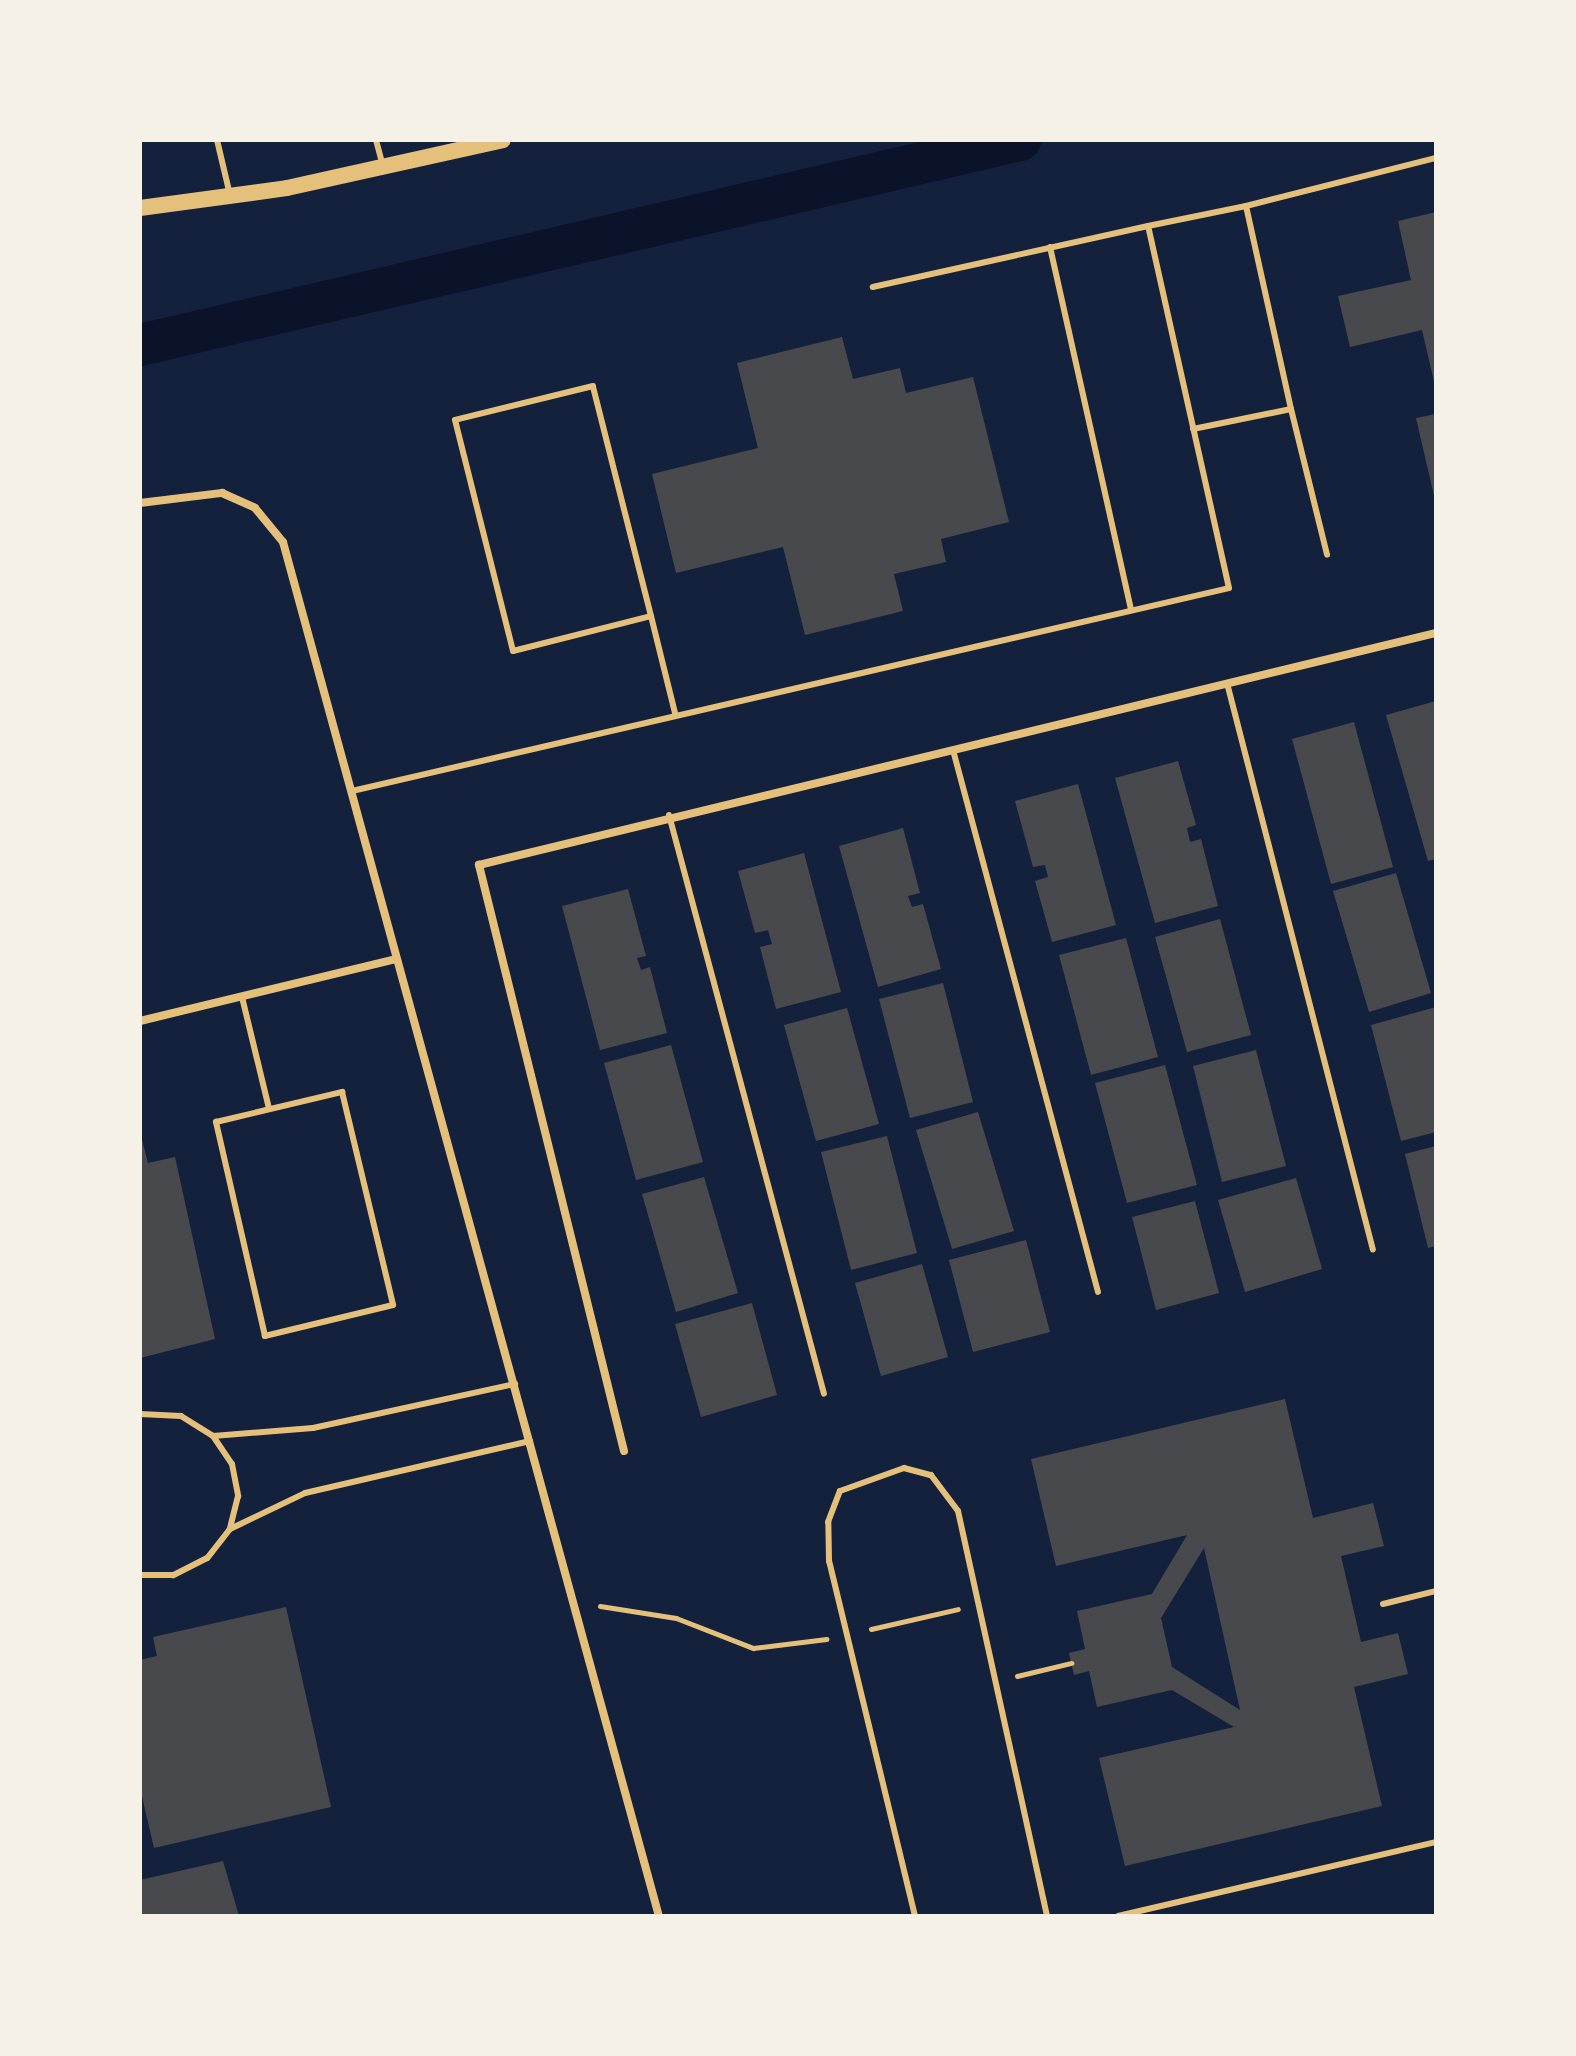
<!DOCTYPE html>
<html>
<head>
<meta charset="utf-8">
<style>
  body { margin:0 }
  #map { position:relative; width:1576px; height:2056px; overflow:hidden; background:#14213d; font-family:"Nunito Sans",sans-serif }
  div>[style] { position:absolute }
  .canal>* { height:42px; margin:-21px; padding:0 21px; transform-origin:21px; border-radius:21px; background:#0b132b }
  .building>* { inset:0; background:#48494c }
  .path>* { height:5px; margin:-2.5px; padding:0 2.5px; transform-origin:2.5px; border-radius:2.5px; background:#e5c07b }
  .service>* { height:6px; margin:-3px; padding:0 3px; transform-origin:3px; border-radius:3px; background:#e5c07b }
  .minor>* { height:8px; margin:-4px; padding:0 4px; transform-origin:4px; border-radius:4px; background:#e5c07b }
  .secondary>* { height:16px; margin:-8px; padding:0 8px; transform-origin:8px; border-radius:8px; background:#e5c07b }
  span { translate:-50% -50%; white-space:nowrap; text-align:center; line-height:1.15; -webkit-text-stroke:8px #f6f1e7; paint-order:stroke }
  .frame { position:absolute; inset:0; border:142px solid #f6f1e7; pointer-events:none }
</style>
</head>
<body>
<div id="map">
  <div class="canal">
    <div style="left:140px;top:345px;width:904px;rotate:-13.11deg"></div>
  </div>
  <div class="building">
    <div style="clip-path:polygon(1436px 212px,1436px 386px,1435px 386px,1422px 330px,1350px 347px,1338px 296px,1411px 280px,1398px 221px)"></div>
    <div style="clip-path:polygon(842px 337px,853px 379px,900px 368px,906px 393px,973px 377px,1009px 522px,941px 539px,946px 562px,894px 574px,903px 611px,805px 635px,783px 547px,676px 573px,652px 474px,758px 448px,737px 363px)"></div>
    <div style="clip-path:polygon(1436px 414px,1436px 500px,1435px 500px,1416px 418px)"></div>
    <div style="clip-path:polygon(1436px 701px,1436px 859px,1428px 861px,1386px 715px)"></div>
    <div style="clip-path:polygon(1354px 722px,1393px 867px,1331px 884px,1292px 739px)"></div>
    <div style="clip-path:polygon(1178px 761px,1196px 825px,1187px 828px,1190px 842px,1201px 839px,1218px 906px,1155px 923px,1115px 778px)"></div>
    <div style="clip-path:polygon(1078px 784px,1116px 925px,1052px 942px,1035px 881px,1048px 877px,1045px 865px,1033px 867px,1015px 801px)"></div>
    <div style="clip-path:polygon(903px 828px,920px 893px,908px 896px,912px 907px,923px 904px,941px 969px,878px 987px,839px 846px)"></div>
    <div style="clip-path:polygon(804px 853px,841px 992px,776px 1009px,760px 947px,772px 944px,768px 930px,755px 933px,738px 871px)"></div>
    <div style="clip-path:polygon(1396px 873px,1431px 993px,1369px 1012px,1333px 891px)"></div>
    <div style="clip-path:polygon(628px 889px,646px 956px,637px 958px,641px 970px,650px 967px,667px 1033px,600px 1050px,562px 906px)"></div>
    <div style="clip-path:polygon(1220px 919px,1251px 1035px,1187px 1052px,1155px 937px)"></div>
    <div style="clip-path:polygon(1126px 938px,1158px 1057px,1091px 1075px,1059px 955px)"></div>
    <div style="clip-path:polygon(943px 983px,973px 1102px,910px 1118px,879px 999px)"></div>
    <div style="clip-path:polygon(1436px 1007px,1436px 1132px,1401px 1141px,1371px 1025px)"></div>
    <div style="clip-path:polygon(847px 1008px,879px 1124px,816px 1141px,784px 1025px)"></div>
    <div style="clip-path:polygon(671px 1045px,703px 1162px,636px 1180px,604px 1063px)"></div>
    <div style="clip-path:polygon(1256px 1050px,1286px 1166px,1222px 1182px,1193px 1066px)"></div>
    <div style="clip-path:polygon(1165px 1065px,1197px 1185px,1127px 1203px,1095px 1083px)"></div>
    <div style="clip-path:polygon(978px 1112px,1014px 1231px,952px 1249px,916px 1130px)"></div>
    <div style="clip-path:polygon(140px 1132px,148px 1163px,175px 1157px,215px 1339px,140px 1358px)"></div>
    <div style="clip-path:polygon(887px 1136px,917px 1253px,851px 1270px,821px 1152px)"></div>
    <div style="clip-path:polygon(1436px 1146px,1436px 1246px,1428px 1248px,1405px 1154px)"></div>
    <div style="clip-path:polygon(704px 1177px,738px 1293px,676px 1312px,642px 1194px)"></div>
    <div style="clip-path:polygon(1296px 1178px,1322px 1269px,1245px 1292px,1218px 1200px)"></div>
    <div style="clip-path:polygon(1195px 1201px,1219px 1293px,1156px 1310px,1132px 1217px)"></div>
    <div style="clip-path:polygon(1026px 1240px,1050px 1332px,973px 1352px,949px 1260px)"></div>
    <div style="clip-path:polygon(922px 1264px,948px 1357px,881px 1376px,855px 1283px)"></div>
    <div style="clip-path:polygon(752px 1303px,777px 1395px,701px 1417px,675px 1324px)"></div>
    <div style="clip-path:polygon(evenodd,1285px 1399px,1313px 1518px,1373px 1503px,1384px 1546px,1341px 1556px,1361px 1642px,1398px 1633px,1408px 1674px,1354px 1687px,1382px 1806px,1125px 1866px,1099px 1758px,1234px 1727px,1172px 1690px,1097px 1707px,1089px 1671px,1074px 1675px,1069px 1653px,1085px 1649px,1077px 1611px,1152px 1594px,1187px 1535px,1056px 1566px,1031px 1459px,1285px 1399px,1204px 1548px,1240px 1710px,1172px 1667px,1161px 1618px,1204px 1548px)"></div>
    <div style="clip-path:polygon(286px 1607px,331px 1807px,154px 1848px,140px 1788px,140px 1660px,157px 1656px,153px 1637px)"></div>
    <div style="clip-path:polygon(223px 1861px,239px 1916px,140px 1916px,140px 1880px)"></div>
  </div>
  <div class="path">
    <div style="left:600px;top:1606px;width:77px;rotate:9deg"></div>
    <div style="left:676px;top:1618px;width:83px;rotate:21.3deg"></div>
    <div style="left:753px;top:1648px;width:74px;rotate:-7deg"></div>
    <div style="left:871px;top:1629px;width:89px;rotate:-12.9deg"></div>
    <div style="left:1017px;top:1676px;width:56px;rotate:-13.5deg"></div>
  </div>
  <div class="service">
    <div style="left:217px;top:140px;width:57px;rotate:76.7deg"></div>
    <div style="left:376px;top:140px;width:24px;rotate:75deg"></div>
    <div style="left:1246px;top:206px;width:196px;rotate:-14.2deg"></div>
    <div style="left:1148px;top:226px;width:100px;rotate:-11.5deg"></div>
    <div style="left:1246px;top:206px;width:208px;rotate:77.5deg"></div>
    <div style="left:1050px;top:247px;width:372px;rotate:77.4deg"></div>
    <div style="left:1193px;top:429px;width:100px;rotate:-11.5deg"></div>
    <div style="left:1291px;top:409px;width:150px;rotate:76.1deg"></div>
    <div style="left:651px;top:616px;width:237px;rotate:-104.2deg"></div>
    <div style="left:593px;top:386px;width:142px;rotate:166.2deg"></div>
    <div style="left:455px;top:420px;width:238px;rotate:75.9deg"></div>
    <div style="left:513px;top:651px;width:142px;rotate:-14.2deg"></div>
    <div style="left:651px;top:616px;width:100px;rotate:76.1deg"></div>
    <div style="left:1227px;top:683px;width:585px;rotate:75.56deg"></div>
    <div style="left:953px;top:750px;width:561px;rotate:75.02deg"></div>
    <div style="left:352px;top:791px;width:900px;rotate:-13.03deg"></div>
    <div style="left:1229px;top:588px;width:371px;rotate:-102.6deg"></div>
    <div style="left:1148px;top:226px;width:282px;rotate:167.5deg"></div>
    <div style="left:669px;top:815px;width:599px;rotate:75.01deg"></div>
    <div style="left:242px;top:997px;width:115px;rotate:76.4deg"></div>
    <div style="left:342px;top:1092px;width:219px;rotate:76.5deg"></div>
    <div style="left:393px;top:1305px;width:132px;rotate:166.4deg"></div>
    <div style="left:265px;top:1336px;width:220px;rotate:-102.9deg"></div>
    <div style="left:216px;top:1122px;width:130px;rotate:-13.4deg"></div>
    <div style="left:140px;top:1414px;width:41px;rotate:2.8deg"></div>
    <div style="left:181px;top:1416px;width:38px;rotate:32deg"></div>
    <div style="left:213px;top:1436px;width:34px;rotate:56deg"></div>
    <div style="left:232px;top:1464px;width:33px;rotate:79deg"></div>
    <div style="left:238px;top:1496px;width:34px;rotate:104deg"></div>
    <div style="left:230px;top:1529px;width:37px;rotate:128deg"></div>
    <div style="left:207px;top:1558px;width:38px;rotate:153deg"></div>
    <div style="left:173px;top:1575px;width:33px;rotate:180deg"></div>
    <div style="left:213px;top:1436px;width:100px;rotate:-4.6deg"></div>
    <div style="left:313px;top:1428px;width:207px;rotate:-12.3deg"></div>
    <div style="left:230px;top:1529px;width:83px;rotate:-25.6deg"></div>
    <div style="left:305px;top:1493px;width:231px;rotate:-13deg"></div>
    <div style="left:1383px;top:1604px;width:55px;rotate:-13.8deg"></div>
    <div style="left:915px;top:1916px;width:365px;rotate:-103.6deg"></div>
    <div style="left:829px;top:1561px;width:39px;rotate:-91deg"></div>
    <div style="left:828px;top:1522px;width:33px;rotate:-69deg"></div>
    <div style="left:840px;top:1491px;width:68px;rotate:-19.8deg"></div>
    <div style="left:904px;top:1468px;width:28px;rotate:15deg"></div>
    <div style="left:931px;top:1475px;width:45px;rotate:53.1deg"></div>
    <div style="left:958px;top:1511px;width:415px;rotate:77.6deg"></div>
    <div style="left:1118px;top:1916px;width:326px;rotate:-13.1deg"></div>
  </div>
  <div class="minor">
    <div style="left:140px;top:503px;width:83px;rotate:-7deg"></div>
    <div style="left:222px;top:493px;width:36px;rotate:24deg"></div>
    <div style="left:255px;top:508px;width:44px;rotate:50.5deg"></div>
    <div style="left:283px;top:542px;width:1425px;rotate:74.7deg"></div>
    <div style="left:140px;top:1021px;width:263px;rotate:-13.6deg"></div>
    <div style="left:624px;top:1451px;width:604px;rotate:-103.9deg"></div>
    <div style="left:479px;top:865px;width:985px;rotate:-13.63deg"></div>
  </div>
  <div class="secondary">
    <div style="left:140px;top:208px;width:148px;rotate:-7.7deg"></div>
    <div style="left:287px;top:188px;width:221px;rotate:-12.5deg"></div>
  </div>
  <div class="frame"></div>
</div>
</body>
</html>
